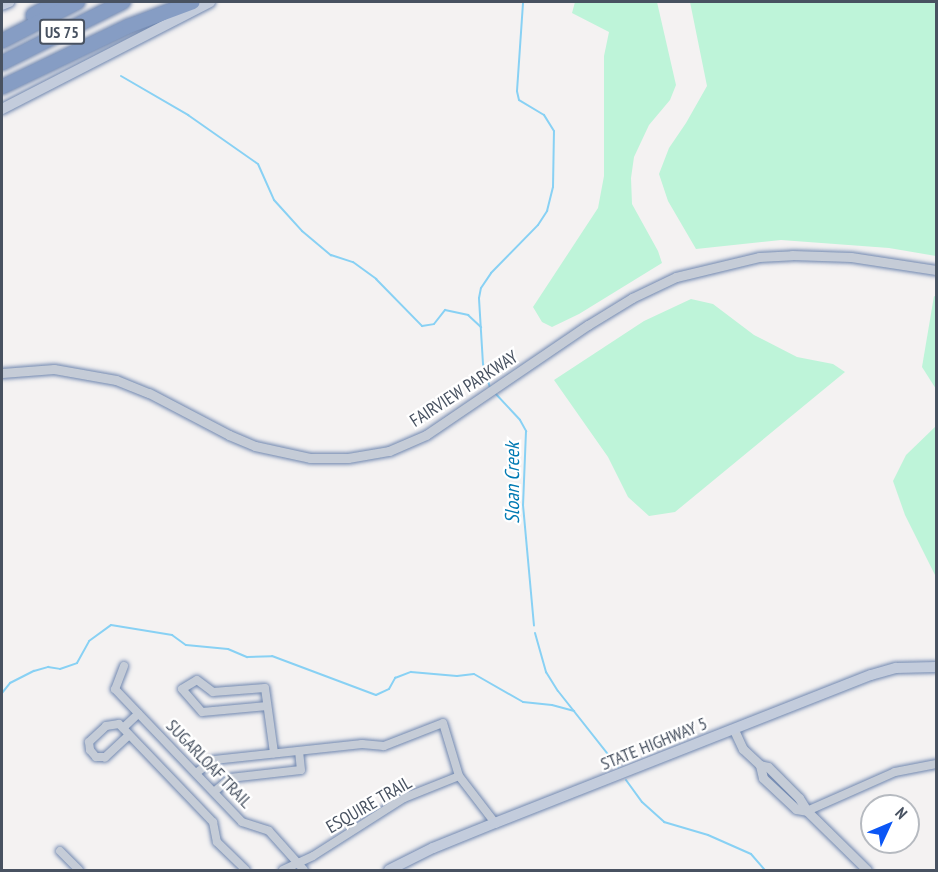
<!DOCTYPE html>
<html>
<head>
<meta charset="utf-8">
<style>
  body { margin:0 }
  #map { position:relative; width:938px; height:872px; overflow:hidden; background:#f4f2f2; font-family:"PT Sans Narrow",sans-serif }
  div>[style] { position:absolute }
  .green>* { inset:0; background:#bef4d9 }
  .stream>* { height:2px; margin:-1px; padding:0 1px; transform-origin:1px; border-radius:1px; background:#88d1f4 }
  .roads { filter:drop-shadow(0 0 2px #7188b0) drop-shadow(0 0 2px #7188b0) }
  .minor>* { height:8px; margin:-4px; padding:0 4px; transform-origin:4px; border-radius:4px; background:#c5ccd7 }
  .tertiary>* { height:9px; margin:-4.5px; padding:0 4.5px; transform-origin:4.5px; border-radius:4.5px; background:#c5ccd7 }
  .secondary>* { height:10px; margin:-5px; padding:0 5px; transform-origin:5px; border-radius:5px; background:#c3ccdc }
  .motorway>* { height:14px; margin:-7px; padding:0 7px; transform-origin:7px; border-radius:7px; background:#869dc4 }
  span { translate:-50% -50%; white-space:nowrap; text-align:center; line-height:1.15; -webkit-text-stroke:4.5px #fff; paint-order:stroke }
  .shield-label span { padding:2px 4px; background:#fff; border:2px solid; border-radius:4px; -webkit-text-stroke-width:0 }
  .shield-label { font-size:16px; color:#485261; font-weight:700 }
  .street-label { font-size:18px; color:#485261 }
  .water-label { font-size:20px; color:#017ab3; font-style:italic }
  .frame { position:absolute; inset:0; border:3px solid #485261; pointer-events:none }
  .north { position:absolute; left:860px; top:794px; width:60px; height:60px; box-sizing:border-box; background:#fff; border:2px solid #b6bac0; border-radius:50%; rotate:46deg; font-size:16px; font-weight:700; line-height:24px; text-align:center; color:#485261 }
  .north::after { content:''; display:block; margin:auto; width:21px; height:27px; background:#0b56f5; clip-path:polygon(50% 0,100% 100%,50% 72%,0 100%) }
</style>
</head>
<body>
<div id="map">
  <div class="green">
    <div style="clip-path:polygon(575px 2px,657px 2px,676px 85px,670px 100px,649px 125px,634px 157px,631px 178px,632px 204px,658px 251px,662px 263px,579px 314px,552px 327px,542px 322px,533px 307px,598px 208px,604px 176px,604px 56px,609px 32px,572px 13px)"></div>
    <div style="clip-path:polygon(690px 2px,936px 2px,936px 256px,889px 248px,781px 240px,696px 249px,668px 201px,659px 174px,669px 148px,686px 123px,707px 86px)"></div>
    <div style="clip-path:polygon(934px 296px,936px 297px,936px 389px,922px 367px)"></div>
    <div style="clip-path:polygon(691px 299px,713px 304px,754px 335px,797px 357px,833px 364px,845px 372px,675px 512px,649px 516px,628px 497px,608px 457px,554px 380px,644px 321px)"></div>
    <div style="clip-path:polygon(936px 426px,936px 577px,905px 515px,893px 481px,906px 455px)"></div>
  </div>
  <div class="stream">
    <div style="left:121px;top:76px;width:78px;rotate:30.2deg"></div>
    <div style="left:188px;top:115px;width:85px;rotate:35deg"></div>
    <div style="left:258px;top:164px;width:39px;rotate:66deg"></div>
    <div style="left:274px;top:200px;width:42px;rotate:47.9deg"></div>
    <div style="left:302px;top:231px;width:38px;rotate:40deg"></div>
    <div style="left:331px;top:255px;width:23px;rotate:18deg"></div>
    <div style="left:353px;top:262px;width:29px;rotate:36deg"></div>
    <div style="left:376px;top:279px;width:66px;rotate:45.6deg"></div>
    <div style="left:422px;top:326px;width:12px;rotate:-9deg"></div>
    <div style="left:434px;top:324px;width:18px;rotate:-52deg"></div>
    <div style="left:445px;top:310px;width:24px;rotate:12deg"></div>
    <div style="left:468px;top:315px;width:18px;rotate:43deg"></div>
    <div style="left:490px;top:388px;width:25px;rotate:-106deg"></div>
    <div style="left:483px;top:364px;width:66px;rotate:-93.5deg"></div>
    <div style="left:479px;top:298px;width:10px;rotate:-79deg"></div>
    <div style="left:481px;top:288px;width:18px;rotate:-56deg"></div>
    <div style="left:491px;top:273px;width:67px;rotate:-45.6deg"></div>
    <div style="left:538px;top:225px;width:17px;rotate:-57deg"></div>
    <div style="left:547px;top:211px;width:25px;rotate:-76deg"></div>
    <div style="left:553px;top:187px;width:56px;rotate:-89deg"></div>
    <div style="left:554px;top:131px;width:19px;rotate:-122deg"></div>
    <div style="left:544px;top:115px;width:29px;rotate:-149deg"></div>
    <div style="left:519px;top:100px;width:9px;rotate:-103deg"></div>
    <div style="left:517px;top:91px;width:89px;rotate:-86.1deg"></div>
    <div style="left:494px;top:392px;width:38px;rotate:47deg"></div>
    <div style="left:520px;top:420px;width:13px;rotate:61deg"></div>
    <div style="left:526px;top:431px;width:74px;rotate:92.3deg"></div>
    <div style="left:523px;top:505px;width:121px;rotate:84.8deg"></div>
    <div style="left:535px;top:633px;width:41px;rotate:74.2deg"></div>
    <div style="left:546px;top:672px;width:22px;rotate:58deg"></div>
    <div style="left:558px;top:691px;width:97px;rotate:51.7deg"></div>
    <div style="left:2px;top:693px;width:13px;rotate:-51deg"></div>
    <div style="left:10px;top:683px;width:27px;rotate:-27deg"></div>
    <div style="left:34px;top:671px;width:15px;rotate:-16deg"></div>
    <div style="left:48px;top:667px;width:12px;rotate:9deg"></div>
    <div style="left:60px;top:669px;width:18px;rotate:-19deg"></div>
    <div style="left:77px;top:663px;width:25px;rotate:-61deg"></div>
    <div style="left:89px;top:641px;width:27px;rotate:-36deg"></div>
    <div style="left:111px;top:625px;width:62px;rotate:9.3deg"></div>
    <div style="left:172px;top:635px;width:17px;rotate:36deg"></div>
    <div style="left:186px;top:645px;width:42px;rotate:5.4deg"></div>
    <div style="left:228px;top:649px;width:21px;rotate:23deg"></div>
    <div style="left:247px;top:657px;width:25px;rotate:-2deg"></div>
    <div style="left:272px;top:656px;width:111px;rotate:20.6deg"></div>
    <div style="left:376px;top:695px;width:14px;rotate:-25deg"></div>
    <div style="left:389px;top:689px;width:13px;rotate:-61deg"></div>
    <div style="left:395px;top:678px;width:17px;rotate:-21deg"></div>
    <div style="left:411px;top:672px;width:46px;rotate:5deg"></div>
    <div style="left:457px;top:676px;width:17px;rotate:-7deg"></div>
    <div style="left:474px;top:674px;width:56px;rotate:29.7deg"></div>
    <div style="left:523px;top:702px;width:29px;rotate:6deg"></div>
    <div style="left:552px;top:705px;width:23px;rotate:15deg"></div>
    <div style="left:626px;top:780px;width:27px;rotate:54deg"></div>
    <div style="left:642px;top:802px;width:30px;rotate:42deg"></div>
    <div style="left:664px;top:822px;width:46px;rotate:16.5deg"></div>
    <div style="left:708px;top:835px;width:47px;rotate:23.8deg"></div>
    <div style="left:751px;top:854px;width:21px;rotate:49deg"></div>
  </div>
  <div class="roads">
    <div class="minor">
      <div style="left:124px;top:666px;width:25px;rotate:111deg"></div>
      <div style="left:115px;top:689px;width:184px;rotate:46.3deg"></div>
      <div style="left:242px;top:822px;width:28px;rotate:18deg"></div>
      <div style="left:269px;top:831px;width:52px;rotate:48.1deg"></div>
      <div style="left:267px;top:706px;width:65px;rotate:174.7deg"></div>
      <div style="left:202px;top:712px;width:30px;rotate:-131deg"></div>
      <div style="left:182px;top:689px;width:17px;rotate:-31deg"></div>
      <div style="left:197px;top:680px;width:20px;rotate:37deg"></div>
      <div style="left:213px;top:692px;width:52px;rotate:-4.4deg"></div>
      <div style="left:265px;top:688px;width:66px;rotate:82.1deg"></div>
      <div style="left:123px;top:728px;width:21px;rotate:-43deg"></div>
      <div style="left:129px;top:735px;width:33px;rotate:137deg"></div>
      <div style="left:105px;top:757px;width:9px;rotate:180deg"></div>
      <div style="left:96px;top:757px;width:9px;rotate:-131deg"></div>
      <div style="left:90px;top:750px;width:8px;rotate:-97deg"></div>
      <div style="left:89px;top:742px;width:23px;rotate:-43deg"></div>
      <div style="left:106px;top:726px;width:13px;rotate:-9deg"></div>
      <div style="left:119px;top:724px;width:136px;rotate:46.2deg"></div>
      <div style="left:213px;top:822px;width:20px;rotate:79deg"></div>
      <div style="left:217px;top:842px;width:40px;rotate:44deg"></div>
      <div style="left:196px;top:773px;width:22px;rotate:-36deg"></div>
      <div style="left:214px;top:760px;width:149px;rotate:-6.2deg"></div>
      <div style="left:362px;top:744px;width:22px;rotate:5deg"></div>
      <div style="left:384px;top:746px;width:63px;rotate:-21.3deg"></div>
      <div style="left:443px;top:723px;width:55px;rotate:73.2deg"></div>
      <div style="left:459px;top:776px;width:59px;rotate:52.5deg"></div>
      <div style="left:214px;top:792px;width:21px;rotate:-41deg"></div>
      <div style="left:230px;top:778px;width:71px;rotate:-6.4deg"></div>
      <div style="left:301px;top:770px;width:19px;rotate:-96deg"></div>
      <div style="left:807px;top:811px;width:96px;rotate:-23.9deg"></div>
      <div style="left:895px;top:772px;width:42px;rotate:-11deg"></div>
      <div style="left:60px;top:851px;width:27px;rotate:45deg"></div>
      <div style="left:283px;top:870px;width:33px;rotate:-25deg"></div>
      <div style="left:313px;top:856px;width:108px;rotate:-32.5deg"></div>
      <div style="left:404px;top:798px;width:59px;rotate:-21.8deg"></div>
    </div>
    <div class="tertiary">
      <div style="left:2px;top:373px;width:52px;rotate:-4.4deg"></div>
      <div style="left:54px;top:369px;width:63px;rotate:10.1deg"></div>
      <div style="left:116px;top:380px;width:35px;rotate:22deg"></div>
      <div style="left:149px;top:393px;width:90px;rotate:27.7deg"></div>
      <div style="left:229px;top:435px;width:28px;rotate:23deg"></div>
      <div style="left:255px;top:446px;width:56px;rotate:12.3deg"></div>
      <div style="left:310px;top:458px;width:38px"></div>
      <div style="left:348px;top:458px;width:42px;rotate:-9.7deg"></div>
      <div style="left:389px;top:451px;width:40px;rotate:-23.4deg"></div>
      <div style="left:426px;top:435px;width:196px;rotate:-34.2deg"></div>
      <div style="left:588px;top:325px;width:52px;rotate:-31.5deg"></div>
      <div style="left:632px;top:298px;width:49px;rotate:-25.5deg"></div>
      <div style="left:676px;top:277px;width:85px;rotate:-13.5deg"></div>
      <div style="left:759px;top:257px;width:33px;rotate:-3deg"></div>
      <div style="left:792px;top:255px;width:59px;rotate:1.9deg"></div>
      <div style="left:851px;top:257px;width:86px;rotate:8.7deg"></div>
      <div style="left:734px;top:730px;width:21px;rotate:65deg"></div>
      <div style="left:743px;top:749px;width:23px;rotate:43deg"></div>
      <div style="left:760px;top:765px;width:13px;rotate:77deg"></div>
      <div style="left:763px;top:778px;width:45px;rotate:43.2deg"></div>
      <div style="left:796px;top:809px;width:11px;rotate:10deg"></div>
      <div style="left:760px;top:765px;width:8px;rotate:14deg"></div>
      <div style="left:768px;top:767px;width:44px;rotate:45deg"></div>
      <div style="left:799px;top:798px;width:15px;rotate:58deg"></div>
      <div style="left:807px;top:811px;width:84px;rotate:44.5deg"></div>
    </div>
    <div class="secondary">
      <div style="left:2px;top:5px;width:8px;rotate:-23deg"></div>
      <div style="left:2px;top:109px;width:234px;rotate:-27.2deg"></div>
      <div style="left:389px;top:870px;width:49px;rotate:-26.6deg"></div>
      <div style="left:433px;top:848px;width:67px;rotate:-22deg"></div>
      <div style="left:495px;top:823px;width:404px;rotate:-21.5deg"></div>
      <div style="left:871px;top:675px;width:26px;rotate:-16deg"></div>
      <div style="left:896px;top:668px;width:40px;rotate:-1.4deg"></div>
    </div>
    <div class="motorway">
      <div style="left:33px;top:15px;width:27px;rotate:-28deg"></div>
      <div style="left:2px;top:41px;width:85px;rotate:-27.2deg"></div>
      <div style="left:2px;top:63px;width:136px;rotate:-26.8deg"></div>
      <div style="left:2px;top:87px;width:141px;rotate:-25.7deg"></div>
      <div style="left:129px;top:26px;width:68px;rotate:-20.6deg"></div>
    </div>
  </div>
  <div class="shield-label">
    <span style="left:62px;top:32px">US 75</span>
  </div>
  <div class="street-label">
    <span style="left:464px;top:389px;rotate:-33deg">FAIRVIEW PARKWAY</span>
    <span style="left:654px;top:744px;rotate:-22deg">STATE HIGHWAY 5</span>
    <span style="left:209px;top:764px;rotate:46deg">SUGARLOAF TRAIL</span>
    <span style="left:369px;top:805px;rotate:-30deg">ESQUIRE TRAIL</span>
  </div>
  <div class="water-label">
    <span style="left:512px;top:483px;rotate:-90deg">Sloan Creek</span>
  </div>
  <div class="frame"></div>
  <div class="north">N</div>
</div>
</body>
</html>
